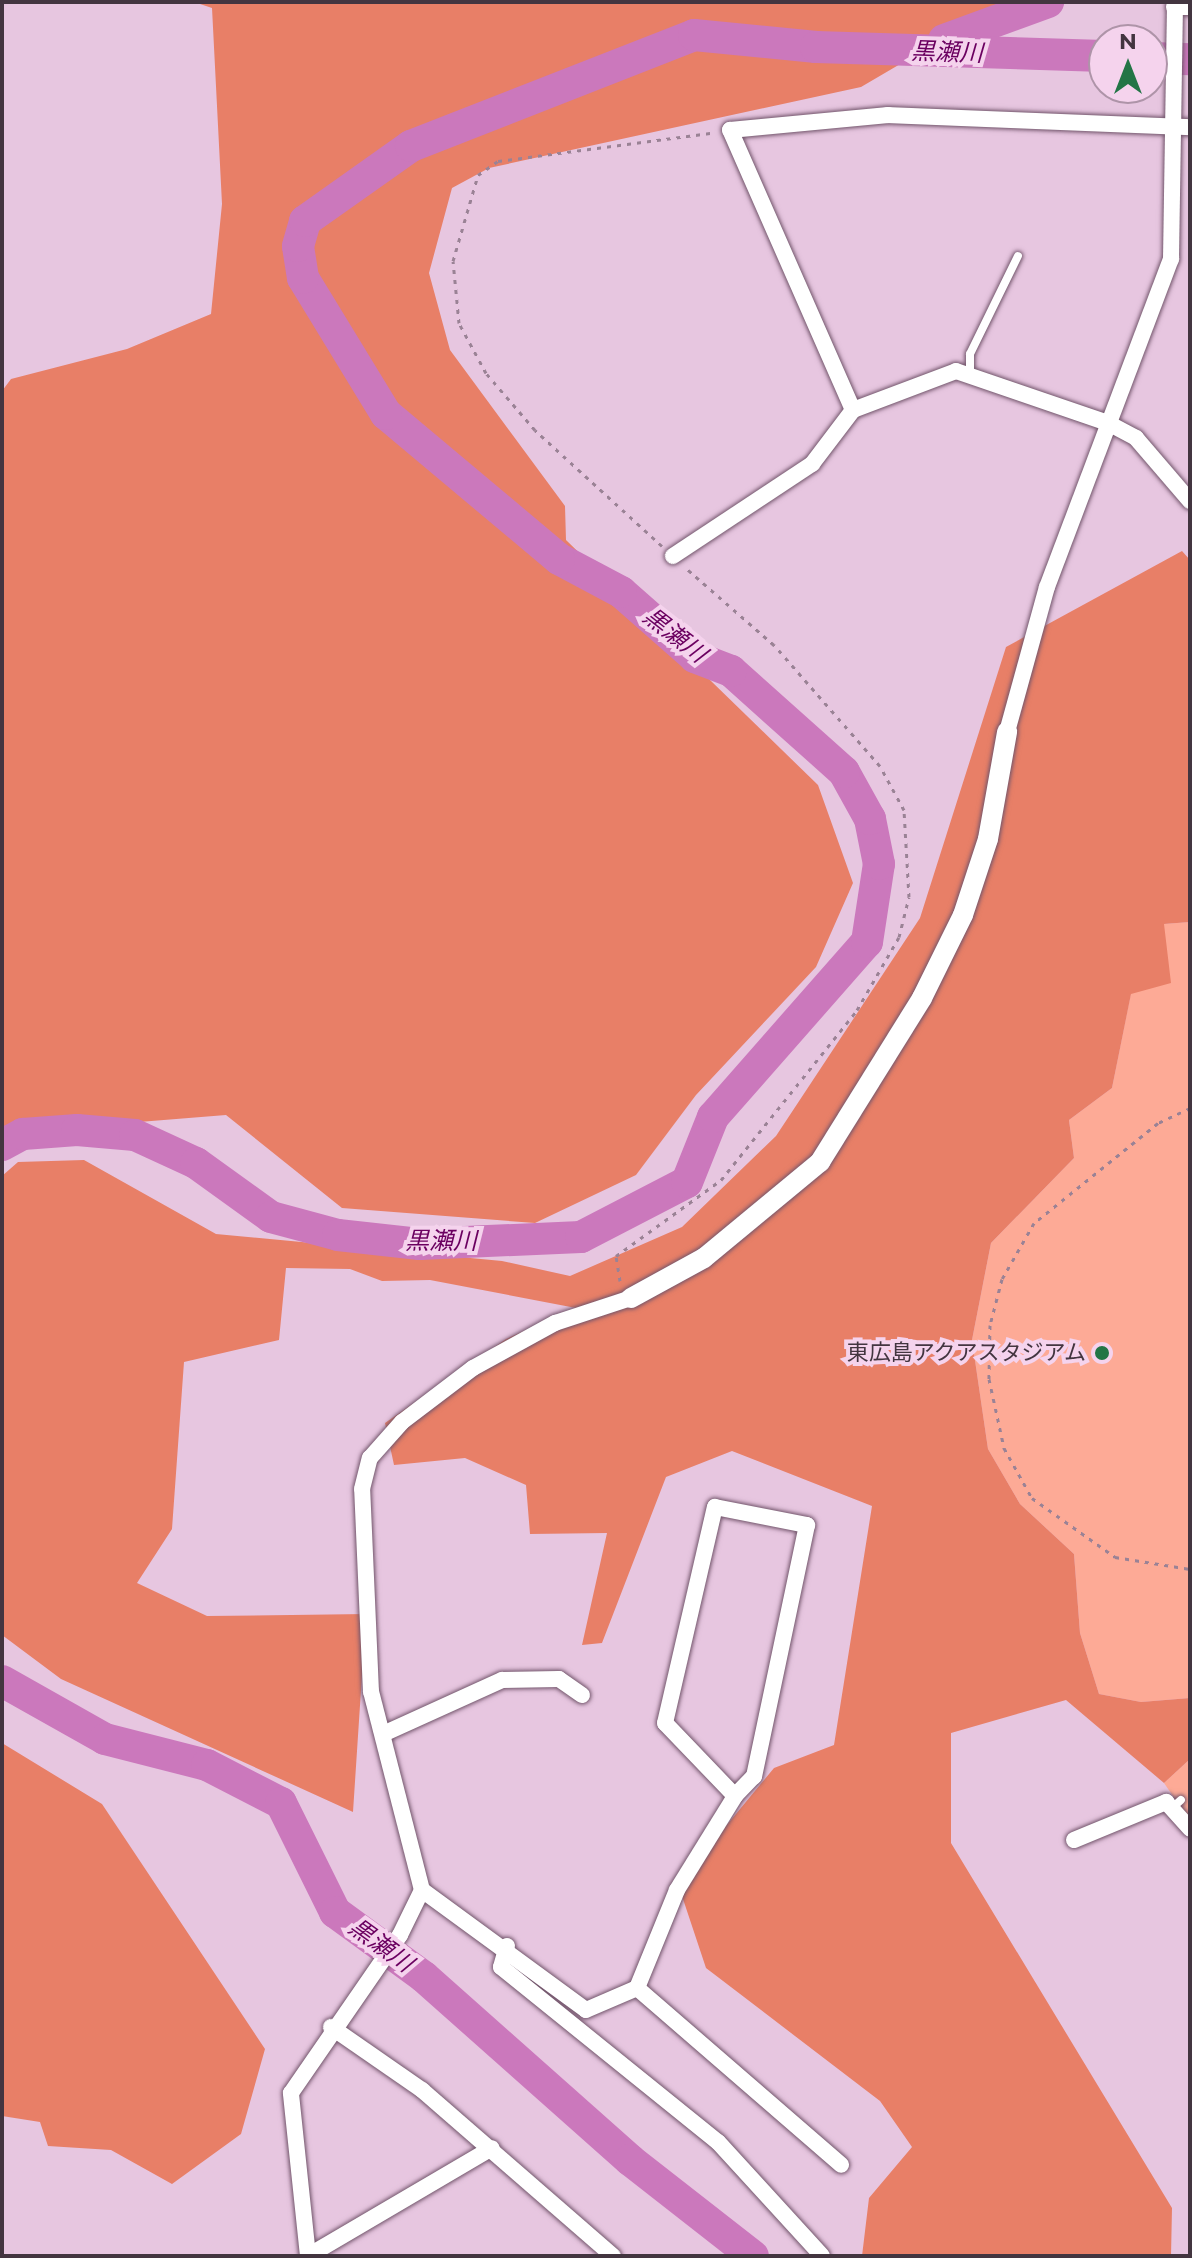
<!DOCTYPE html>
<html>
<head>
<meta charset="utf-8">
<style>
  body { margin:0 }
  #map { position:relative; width:1192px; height:2258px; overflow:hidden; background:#e7c6e0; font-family:Montserrat,"Noto Sans JP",sans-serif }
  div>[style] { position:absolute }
  .green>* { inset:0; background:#fdaa96 }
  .forest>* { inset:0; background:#e87f67 }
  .river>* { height:32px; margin:-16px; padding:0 16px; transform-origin:16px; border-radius:16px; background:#cb78bc }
  .path>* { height:3px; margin-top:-1.5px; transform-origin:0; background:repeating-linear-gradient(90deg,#9a8295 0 4px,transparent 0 10px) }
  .roads { filter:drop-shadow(0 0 2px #72556b) drop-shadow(0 0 2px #72556b) }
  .service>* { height:8px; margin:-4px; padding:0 4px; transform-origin:4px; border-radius:4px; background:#fff }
  .minor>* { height:16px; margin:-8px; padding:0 8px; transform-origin:8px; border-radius:8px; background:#fff }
  .tertiary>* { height:20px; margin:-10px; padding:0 10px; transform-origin:10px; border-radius:10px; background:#fff }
  .dots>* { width:22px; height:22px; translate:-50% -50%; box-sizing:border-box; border:4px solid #f5d3ed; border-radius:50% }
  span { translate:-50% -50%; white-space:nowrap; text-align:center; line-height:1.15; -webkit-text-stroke:8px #f5d3ed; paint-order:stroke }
  .poi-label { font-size:22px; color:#433540 }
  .right { translate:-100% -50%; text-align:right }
  .water-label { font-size:24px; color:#6b0060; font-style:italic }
  .frame { position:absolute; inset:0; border:4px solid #433540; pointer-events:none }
  .north { position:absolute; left:1088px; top:24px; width:80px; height:80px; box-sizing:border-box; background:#f5d3ed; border:2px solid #ae94a8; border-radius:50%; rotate:0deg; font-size:22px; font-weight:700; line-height:32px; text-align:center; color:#433540 }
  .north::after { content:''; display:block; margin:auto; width:28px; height:36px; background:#237546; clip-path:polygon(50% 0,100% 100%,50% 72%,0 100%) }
</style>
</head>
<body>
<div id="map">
  <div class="green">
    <div style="clip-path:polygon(1190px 922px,1190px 1698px,1141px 1702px,1099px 1694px,1080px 1633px,1074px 1554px,1020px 1504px,988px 1449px,972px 1340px,991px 1243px,1074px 1158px,1069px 1120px,1112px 1088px,1131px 993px,1164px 924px)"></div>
    <div style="clip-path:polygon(1190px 1759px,1190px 1821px,1164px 1783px)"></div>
  </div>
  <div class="forest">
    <div style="clip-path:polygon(194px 2px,1006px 2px,861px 87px,489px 168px,452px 188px,429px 273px,450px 350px,565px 506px,566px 540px,818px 785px,853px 883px,816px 967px,696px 1095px,636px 1175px,535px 1223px,342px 1208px,226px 1115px,2px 1133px,2px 391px,11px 379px,127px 349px,211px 314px,222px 204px,212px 8px)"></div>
    <div style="clip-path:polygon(1182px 551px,1190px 560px,1190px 922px,1164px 924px,1171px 983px,1131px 994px,1112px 1088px,1069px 1120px,1074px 1158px,991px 1243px,972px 1340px,988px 1449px,1020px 1504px,1074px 1554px,1080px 1633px,1099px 1694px,1141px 1702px,1190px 1698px,1190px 1759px,1164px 1783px,1066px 1700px,951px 1733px,951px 1843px,1172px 2208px,1171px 2256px,862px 2256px,869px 2198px,912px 2147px,880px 2101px,706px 1968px,682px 1896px,712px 1843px,774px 1768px,834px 1745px,872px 1506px,732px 1451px,666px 1477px,602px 1643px,582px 1645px,607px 1533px,530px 1534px,526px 1485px,465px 1458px,394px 1465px,385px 1423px,506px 1339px,576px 1308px,430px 1280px,382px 1281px,350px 1269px,286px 1268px,279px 1340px,184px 1362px,172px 1529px,137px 1583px,207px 1616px,366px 1614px,353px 1812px,61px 1679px,2px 1635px,2px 1176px,18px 1162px,84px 1160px,216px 1234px,502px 1261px,570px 1276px,682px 1227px,776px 1136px,920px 918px,1006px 647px)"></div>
    <div style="clip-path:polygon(2px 1743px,102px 1804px,265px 2049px,241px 2134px,172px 2184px,111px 2150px,48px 2146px,40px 2122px,2px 2116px)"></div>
  </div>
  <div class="river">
    <div style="left:944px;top:40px;width:111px;rotate:-20.1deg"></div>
    <div style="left:1152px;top:58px;width:38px;rotate:2deg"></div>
    <div style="left:2px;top:1145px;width:24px;rotate:-28deg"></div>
    <div style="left:23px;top:1134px;width:54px;rotate:-4.2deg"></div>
    <div style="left:77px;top:1130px;width:58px;rotate:4.9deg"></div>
    <div style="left:135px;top:1135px;width:67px;rotate:24.7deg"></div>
    <div style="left:196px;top:1163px;width:92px;rotate:35.8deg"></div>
    <div style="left:271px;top:1217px;width:69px;rotate:15deg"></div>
    <div style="left:338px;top:1235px;width:82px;rotate:6.3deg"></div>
    <div style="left:420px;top:1244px;width:161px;rotate:-2.5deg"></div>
    <div style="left:581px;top:1237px;width:119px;rotate:-27.4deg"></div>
    <div style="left:687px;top:1182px;width:70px;rotate:-68.2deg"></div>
    <div style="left:713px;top:1117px;width:233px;rotate:-48.7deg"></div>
    <div style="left:867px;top:942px;width:79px;rotate:-81.3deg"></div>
    <div style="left:879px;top:864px;width:46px;rotate:-101.3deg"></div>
    <div style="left:870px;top:819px;width:54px;rotate:-119deg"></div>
    <div style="left:844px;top:772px;width:152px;rotate:-138.2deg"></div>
    <div style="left:731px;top:671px;width:39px;rotate:-159deg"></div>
    <div style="left:695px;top:657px;width:98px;rotate:-138.7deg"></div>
    <div style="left:621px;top:592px;width:70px;rotate:-152deg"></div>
    <div style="left:559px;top:559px;width:226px;rotate:-140deg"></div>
    <div style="left:386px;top:414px;width:159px;rotate:-121.4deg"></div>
    <div style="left:303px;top:278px;width:32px;rotate:-99deg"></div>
    <div style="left:298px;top:246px;width:26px;rotate:-74deg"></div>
    <div style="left:305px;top:221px;width:130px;rotate:-35.3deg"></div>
    <div style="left:411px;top:146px;width:304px;rotate:-21.4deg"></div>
    <div style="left:694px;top:35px;width:123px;rotate:5.6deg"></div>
    <div style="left:816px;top:47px;width:288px;rotate:1.8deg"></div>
    <div style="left:2px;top:1681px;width:118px;rotate:29.4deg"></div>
    <div style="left:105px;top:1739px;width:105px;rotate:14.3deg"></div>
    <div style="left:207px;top:1765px;width:83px;rotate:27.2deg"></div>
    <div style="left:281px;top:1803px;width:122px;rotate:63.6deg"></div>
    <div style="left:335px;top:1912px;width:110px;rotate:36.1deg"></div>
    <div style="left:424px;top:1977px;width:276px;rotate:41.6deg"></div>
    <div style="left:630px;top:2160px;width:156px;rotate:38deg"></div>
  </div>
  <div class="path">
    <div style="left:662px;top:546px;width:172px;rotate:-137.6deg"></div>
    <div style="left:535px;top:430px;width:75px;rotate:-130.7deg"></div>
    <div style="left:486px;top:373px;width:57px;rotate:-118.4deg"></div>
    <div style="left:459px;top:323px;width:62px;rotate:-95.5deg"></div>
    <div style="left:453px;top:261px;width:90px;rotate:-73.8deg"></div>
    <div style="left:478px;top:175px;width:24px;rotate:-35deg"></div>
    <div style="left:498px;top:161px;width:216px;rotate:-7.5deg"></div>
    <div style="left:1190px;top:1108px;width:35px;rotate:155deg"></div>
    <div style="left:1158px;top:1123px;width:159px;rotate:141.1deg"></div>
    <div style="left:1034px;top:1223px;width:64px;rotate:119.7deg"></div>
    <div style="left:1002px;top:1279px;width:48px;rotate:104.6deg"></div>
    <div style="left:990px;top:1325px;width:54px;rotate:91.1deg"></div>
    <div style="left:989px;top:1379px;width:71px;rotate:77.7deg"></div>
    <div style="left:1004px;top:1448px;width:57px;rotate:60.8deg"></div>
    <div style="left:1032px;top:1498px;width:102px;rotate:35.4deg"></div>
    <div style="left:1115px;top:1557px;width:76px;rotate:9.1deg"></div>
    <div style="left:620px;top:1281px;width:25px;rotate:-99deg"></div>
    <div style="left:616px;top:1256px;width:130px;rotate:-35.9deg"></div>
    <div style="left:721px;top:1180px;width:218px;rotate:-51.3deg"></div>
    <div style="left:857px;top:1010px;width:84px;rotate:-60.1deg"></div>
    <div style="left:899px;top:937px;width:41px;rotate:-76deg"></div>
    <div style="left:909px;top:897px;width:87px;rotate:-93.3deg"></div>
    <div style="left:904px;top:810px;width:50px;rotate:-118.6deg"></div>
    <div style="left:880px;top:766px;width:161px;rotate:-131.2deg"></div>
    <div style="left:774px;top:645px;width:118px;rotate:-138.8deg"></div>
  </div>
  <div class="roads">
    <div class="service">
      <div style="left:970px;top:375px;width:21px;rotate:-90deg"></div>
      <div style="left:970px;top:354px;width:109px;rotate:-63.9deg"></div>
      <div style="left:1172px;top:1808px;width:12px;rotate:-42deg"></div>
    </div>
    <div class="minor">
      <div style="left:1174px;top:7px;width:16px"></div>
      <div style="left:853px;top:410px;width:306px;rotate:-113.7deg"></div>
      <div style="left:730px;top:130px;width:159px;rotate:-5.4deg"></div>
      <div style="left:888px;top:115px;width:302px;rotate:2.3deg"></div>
      <div style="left:673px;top:556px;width:167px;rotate:-33.5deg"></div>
      <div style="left:812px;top:464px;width:68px;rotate:-52.8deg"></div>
      <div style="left:853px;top:410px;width:110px;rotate:-20.7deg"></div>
      <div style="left:956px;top:371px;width:161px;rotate:18.9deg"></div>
      <div style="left:1108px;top:423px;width:32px;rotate:28deg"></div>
      <div style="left:1136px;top:438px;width:83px;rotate:49.4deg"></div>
      <div style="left:1007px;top:732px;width:150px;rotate:-74.6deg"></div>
      <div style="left:1047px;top:587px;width:351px;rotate:-69.3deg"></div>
      <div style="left:1171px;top:259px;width:257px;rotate:-89.1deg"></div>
      <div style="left:715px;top:1507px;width:94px;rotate:11.1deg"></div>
      <div style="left:807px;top:1525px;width:257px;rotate:101.9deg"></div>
      <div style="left:754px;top:1776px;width:28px;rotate:134deg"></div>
      <div style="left:735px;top:1796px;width:101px;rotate:-133.8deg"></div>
      <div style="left:665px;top:1723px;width:222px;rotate:-77deg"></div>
      <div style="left:383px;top:1734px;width:131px;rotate:-24.4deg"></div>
      <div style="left:502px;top:1680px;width:57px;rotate:-1deg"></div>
      <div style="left:559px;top:1679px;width:28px;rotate:35deg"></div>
      <div style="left:1074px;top:1840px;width:100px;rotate:-22.4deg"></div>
      <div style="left:1166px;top:1802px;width:36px;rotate:48deg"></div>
      <div style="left:422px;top:1890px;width:203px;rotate:36.2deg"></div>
      <div style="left:586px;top:2010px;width:56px;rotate:-23.3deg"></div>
      <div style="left:637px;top:1988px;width:106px;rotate:-67.8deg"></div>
      <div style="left:677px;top:1890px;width:110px;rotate:-58.3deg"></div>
      <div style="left:507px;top:1946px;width:22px;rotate:106deg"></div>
      <div style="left:501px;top:1967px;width:279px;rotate:38.9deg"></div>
      <div style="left:718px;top:2142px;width:154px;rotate:47.6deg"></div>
      <div style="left:637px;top:1988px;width:270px;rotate:40.9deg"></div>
      <div style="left:331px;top:2027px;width:111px;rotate:34.7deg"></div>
      <div style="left:422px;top:2090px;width:253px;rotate:41deg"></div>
      <div style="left:308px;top:2256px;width:164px;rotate:-96deg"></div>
      <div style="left:291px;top:2093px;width:192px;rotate:-55.4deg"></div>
      <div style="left:400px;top:1935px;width:50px;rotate:-63.9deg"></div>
      <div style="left:422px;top:1890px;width:204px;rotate:-104.4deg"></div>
      <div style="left:371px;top:1692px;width:203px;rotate:-92.5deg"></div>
      <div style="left:362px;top:1489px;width:32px;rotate:-76deg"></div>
      <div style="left:370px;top:1458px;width:48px;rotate:-48.4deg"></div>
      <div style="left:402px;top:1422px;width:89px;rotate:-37.3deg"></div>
      <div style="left:473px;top:1368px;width:94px;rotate:-28.8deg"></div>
      <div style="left:555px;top:1323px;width:80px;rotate:-18.2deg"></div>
      <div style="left:308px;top:2256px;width:213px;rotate:-30.4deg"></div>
    </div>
    <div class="tertiary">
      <div style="left:631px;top:1298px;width:83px;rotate:-28.7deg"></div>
      <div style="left:704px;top:1258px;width:151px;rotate:-39.6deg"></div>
      <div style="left:820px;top:1162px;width:193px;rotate:-58.1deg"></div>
      <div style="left:922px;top:998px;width:93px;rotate:-63.7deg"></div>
      <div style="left:963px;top:915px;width:80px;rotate:-71.8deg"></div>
      <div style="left:988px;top:839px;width:109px;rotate:-79.9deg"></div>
    </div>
  </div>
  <div class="dots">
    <div style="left:1102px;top:1353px;background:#237546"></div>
  </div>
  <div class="poi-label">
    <span class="right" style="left:1086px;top:1353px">東広島アクアスタジアム</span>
  </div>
  <div class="water-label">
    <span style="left:947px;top:52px;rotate:2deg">黒瀬川</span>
    <span style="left:675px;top:635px;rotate:38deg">黒瀬川</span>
    <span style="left:441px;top:1241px">黒瀬川</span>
    <span style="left:381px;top:1945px;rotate:36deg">黒瀬川</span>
  </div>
  <div class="frame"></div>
  <div class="north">N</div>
</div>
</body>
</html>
